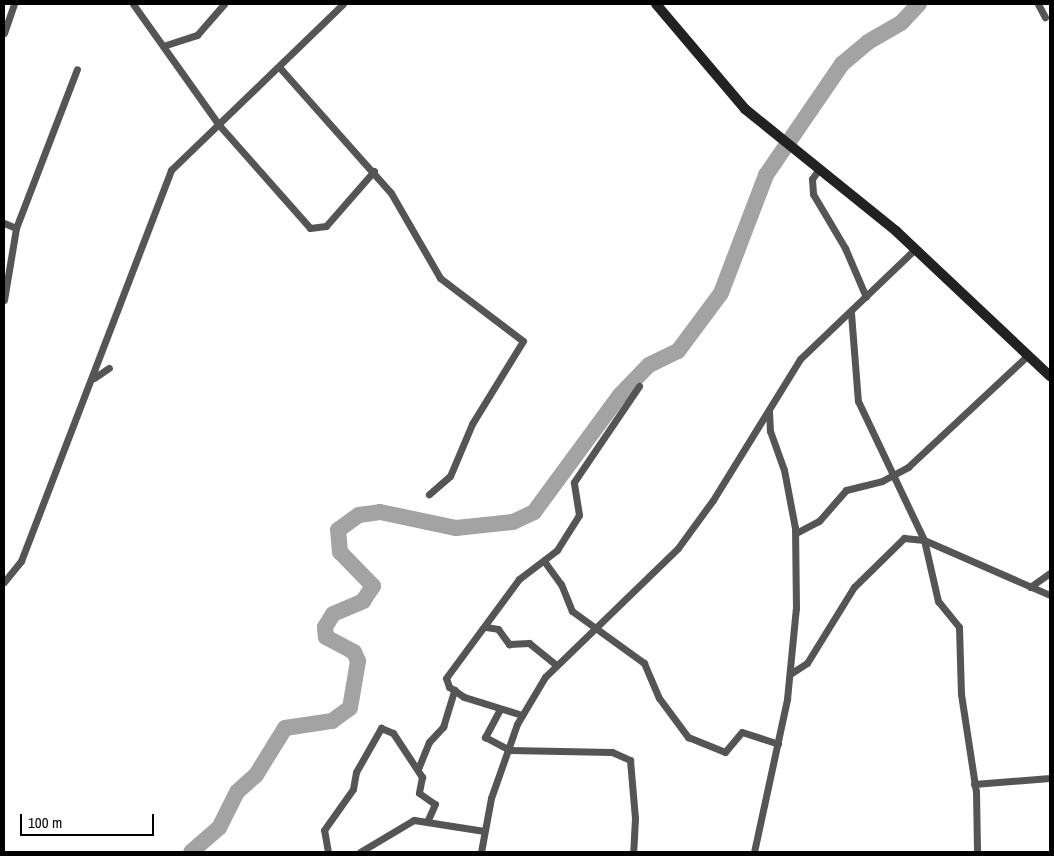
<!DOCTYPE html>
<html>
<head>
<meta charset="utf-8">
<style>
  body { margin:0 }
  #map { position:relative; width:1054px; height:856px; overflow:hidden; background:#fff; font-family:"Archivo Narrow",sans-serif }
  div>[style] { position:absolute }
  .river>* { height:16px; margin:-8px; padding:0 8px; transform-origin:8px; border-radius:8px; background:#a3a3a3 }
  .street>* { height:7px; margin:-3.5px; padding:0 3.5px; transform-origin:3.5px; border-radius:3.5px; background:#555 }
  .secondary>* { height:10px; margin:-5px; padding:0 5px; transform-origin:5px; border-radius:5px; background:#222 }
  span { translate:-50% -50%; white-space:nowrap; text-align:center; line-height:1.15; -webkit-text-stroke:4px #fff; paint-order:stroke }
  .frame { position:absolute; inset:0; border:5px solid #000; pointer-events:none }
  .scale { position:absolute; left:20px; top:814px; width:134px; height:22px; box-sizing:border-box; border:2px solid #000; border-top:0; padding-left:6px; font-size:15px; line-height:18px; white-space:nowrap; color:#000; -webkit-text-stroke:4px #fff; paint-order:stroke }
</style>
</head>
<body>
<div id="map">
  <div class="river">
    <div style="left:191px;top:852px;width:37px;rotate:-41deg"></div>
    <div style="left:219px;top:828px;width:40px;rotate:-63.4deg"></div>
    <div style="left:237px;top:792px;width:25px;rotate:-42deg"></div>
    <div style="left:256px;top:775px;width:55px;rotate:-58.3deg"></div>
    <div style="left:285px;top:728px;width:48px;rotate:-8.5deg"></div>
    <div style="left:332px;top:721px;width:22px;rotate:-36deg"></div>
    <div style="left:350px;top:708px;width:48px;rotate:-80.3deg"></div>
    <div style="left:358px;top:661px;width:10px;rotate:-114deg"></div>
    <div style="left:354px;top:652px;width:32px;rotate:-152deg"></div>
    <div style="left:326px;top:637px;width:10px;rotate:-96deg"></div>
    <div style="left:325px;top:627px;width:15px;rotate:-58deg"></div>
    <div style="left:333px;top:614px;width:33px;rotate:-23deg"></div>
    <div style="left:363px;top:601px;width:18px;rotate:-56deg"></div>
    <div style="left:373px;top:586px;width:47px;rotate:-134.1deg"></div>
    <div style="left:340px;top:552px;width:22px;rotate:-95deg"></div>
    <div style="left:338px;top:530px;width:26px;rotate:-36deg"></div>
    <div style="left:359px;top:515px;width:21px;rotate:-8deg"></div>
    <div style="left:380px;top:512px;width:78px;rotate:11.9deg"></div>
    <div style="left:456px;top:528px;width:57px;rotate:-6deg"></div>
    <div style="left:513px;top:522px;width:23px;rotate:-25deg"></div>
    <div style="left:534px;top:512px;width:145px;rotate:-53.7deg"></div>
    <div style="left:620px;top:395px;width:42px;rotate:-46deg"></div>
    <div style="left:649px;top:365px;width:32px;rotate:-26deg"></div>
    <div style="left:678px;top:351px;width:72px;rotate:-53.4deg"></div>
    <div style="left:721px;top:293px;width:126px;rotate:-69.1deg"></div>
    <div style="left:766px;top:175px;width:135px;rotate:-55.6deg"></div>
    <div style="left:842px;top:64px;width:34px;rotate:-40deg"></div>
    <div style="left:868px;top:42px;width:39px;rotate:-30deg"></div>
    <div style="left:902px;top:22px;width:25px;rotate:-47deg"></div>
  </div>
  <div class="street">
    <div style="left:133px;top:4px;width:148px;rotate:54.6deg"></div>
    <div style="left:219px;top:125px;width:137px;rotate:48.5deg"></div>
    <div style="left:310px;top:228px;width:16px;rotate:-7deg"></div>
    <div style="left:326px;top:226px;width:73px;rotate:-48.9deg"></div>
    <div style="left:1038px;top:4px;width:15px;rotate:62deg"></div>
    <div style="left:4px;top:33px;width:31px;rotate:-71deg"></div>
    <div style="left:163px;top:46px;width:36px;rotate:-18deg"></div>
    <div style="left:197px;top:35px;width:41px;rotate:-48.9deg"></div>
    <div style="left:280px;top:68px;width:167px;rotate:48.4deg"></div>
    <div style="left:391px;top:193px;width:98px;rotate:60deg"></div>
    <div style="left:440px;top:278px;width:104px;rotate:37.2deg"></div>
    <div style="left:523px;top:341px;width:97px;rotate:121.6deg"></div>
    <div style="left:472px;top:424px;width:56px;rotate:112.9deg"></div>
    <div style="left:450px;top:476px;width:28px;rotate:139deg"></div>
    <div style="left:819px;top:169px;width:12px;rotate:125deg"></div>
    <div style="left:812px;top:179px;width:15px;rotate:86deg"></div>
    <div style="left:813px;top:194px;width:63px;rotate:59.3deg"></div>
    <div style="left:845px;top:248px;width:53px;rotate:66.8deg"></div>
    <div style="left:4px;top:223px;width:13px;rotate:23deg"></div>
    <div style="left:4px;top:300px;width:73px;rotate:-80.5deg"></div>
    <div style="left:16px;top:228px;width:170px;rotate:-69deg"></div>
    <div style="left:851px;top:313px;width:88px;rotate:85.5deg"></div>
    <div style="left:858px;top:401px;width:154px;rotate:64.6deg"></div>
    <div style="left:924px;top:540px;width:63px;rotate:77.1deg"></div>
    <div style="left:938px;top:601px;width:33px;rotate:51deg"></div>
    <div style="left:959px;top:627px;width:67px;rotate:88.3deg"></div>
    <div style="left:961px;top:694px;width:99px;rotate:81.3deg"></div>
    <div style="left:976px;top:792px;width:60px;rotate:89deg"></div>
    <div style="left:94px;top:378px;width:18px;rotate:-34deg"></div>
    <div style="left:796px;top:533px;width:26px;rotate:-28deg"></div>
    <div style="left:819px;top:521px;width:41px;rotate:-48.9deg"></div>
    <div style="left:846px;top:490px;width:37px;rotate:-14deg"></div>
    <div style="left:882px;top:481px;width:30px;rotate:-28deg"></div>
    <div style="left:908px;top:467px;width:164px;rotate:-43deg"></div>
    <div style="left:544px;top:561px;width:29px;rotate:54deg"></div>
    <div style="left:561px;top:584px;width:29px;rotate:68deg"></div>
    <div style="left:572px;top:611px;width:89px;rotate:35.8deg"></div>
    <div style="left:644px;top:663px;width:38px;rotate:67deg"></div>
    <div style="left:659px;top:698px;width:49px;rotate:53.4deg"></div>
    <div style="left:688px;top:737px;width:40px;rotate:22deg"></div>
    <div style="left:725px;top:752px;width:26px;rotate:-50deg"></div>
    <div style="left:742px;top:732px;width:38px;rotate:18deg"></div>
    <div style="left:4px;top:582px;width:27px;rotate:-51deg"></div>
    <div style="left:21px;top:561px;width:419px;rotate:-69deg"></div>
    <div style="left:171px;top:170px;width:239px;rotate:-44deg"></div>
    <div style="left:1030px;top:587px;width:24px;rotate:-35deg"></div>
    <div style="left:486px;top:627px;width:12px;rotate:9deg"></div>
    <div style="left:498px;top:629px;width:19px;rotate:54deg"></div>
    <div style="left:509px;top:644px;width:20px;rotate:-3deg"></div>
    <div style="left:529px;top:643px;width:33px;rotate:39deg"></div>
    <div style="left:790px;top:674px;width:20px;rotate:-33deg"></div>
    <div style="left:807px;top:663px;width:89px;rotate:-58.3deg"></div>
    <div style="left:854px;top:587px;width:70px;rotate:-44.4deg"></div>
    <div style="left:904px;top:538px;width:20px;rotate:6deg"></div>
    <div style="left:924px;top:540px;width:137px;rotate:23.6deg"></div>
    <div style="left:499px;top:711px;width:30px;rotate:118deg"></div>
    <div style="left:485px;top:737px;width:27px;rotate:28deg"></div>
    <div style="left:509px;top:750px;width:103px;rotate:1.1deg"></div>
    <div style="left:612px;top:752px;width:20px;rotate:24deg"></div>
    <div style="left:630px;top:760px;width:58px;rotate:85.1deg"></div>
    <div style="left:635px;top:818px;width:34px;rotate:93deg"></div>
    <div style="left:522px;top:715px;width:61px;rotate:-162.8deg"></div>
    <div style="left:464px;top:697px;width:18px;rotate:-146deg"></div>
    <div style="left:449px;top:687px;width:9px;rotate:-108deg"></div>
    <div style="left:446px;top:678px;width:123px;rotate:-53.6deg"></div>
    <div style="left:519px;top:579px;width:48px;rotate:-37.3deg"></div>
    <div style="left:557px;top:550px;width:41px;rotate:-57.8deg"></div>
    <div style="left:579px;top:515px;width:33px;rotate:-99deg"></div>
    <div style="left:574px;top:482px;width:116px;rotate:-55.9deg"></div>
    <div style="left:418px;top:769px;width:29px;rotate:-68deg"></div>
    <div style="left:429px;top:742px;width:21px;rotate:-47deg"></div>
    <div style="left:443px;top:727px;width:39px;rotate:-73deg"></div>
    <div style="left:974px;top:784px;width:76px;rotate:-4.5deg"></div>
    <div style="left:328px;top:852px;width:22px;rotate:-100deg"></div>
    <div style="left:324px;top:830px;width:50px;rotate:-54.7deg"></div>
    <div style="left:353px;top:789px;width:17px;rotate:-80deg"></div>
    <div style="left:356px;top:772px;width:51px;rotate:-60.4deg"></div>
    <div style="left:381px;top:728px;width:13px;rotate:23deg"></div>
    <div style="left:393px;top:733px;width:53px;rotate:56.6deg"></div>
    <div style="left:422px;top:777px;width:16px;rotate:101deg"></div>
    <div style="left:419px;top:793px;width:19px;rotate:35deg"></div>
    <div style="left:435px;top:804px;width:17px;rotate:114deg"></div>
    <div style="left:360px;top:852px;width:63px;rotate:-30.7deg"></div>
    <div style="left:414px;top:820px;width:71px;rotate:8.9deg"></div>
    <div style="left:481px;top:852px;width:55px;rotate:-79.5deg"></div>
    <div style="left:491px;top:798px;width:78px;rotate:-70.6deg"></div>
    <div style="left:517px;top:724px;width:55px;rotate:-59.2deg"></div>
    <div style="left:545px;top:677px;width:185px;rotate:-44.1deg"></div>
    <div style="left:678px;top:548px;width:59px;rotate:-53.9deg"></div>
    <div style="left:713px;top:500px;width:166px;rotate:-58.3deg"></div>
    <div style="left:800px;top:359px;width:159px;rotate:-43.7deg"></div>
    <div style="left:754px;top:852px;width:157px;rotate:-77.8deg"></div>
    <div style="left:787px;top:699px;width:91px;rotate:-84.4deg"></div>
    <div style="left:796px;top:608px;width:80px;rotate:-90.7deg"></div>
    <div style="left:795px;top:528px;width:59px;rotate:-100.7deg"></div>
    <div style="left:784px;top:470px;width:41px;rotate:-109.7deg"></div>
    <div style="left:770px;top:431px;width:20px;rotate:-93deg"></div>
  </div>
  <div class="secondary">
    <div style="left:656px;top:4px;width:138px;rotate:49.7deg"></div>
    <div style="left:745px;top:109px;width:194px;rotate:38.9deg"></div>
    <div style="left:896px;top:231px;width:212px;rotate:43.3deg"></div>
  </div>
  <div class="frame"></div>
  <div class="scale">100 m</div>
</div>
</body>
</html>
